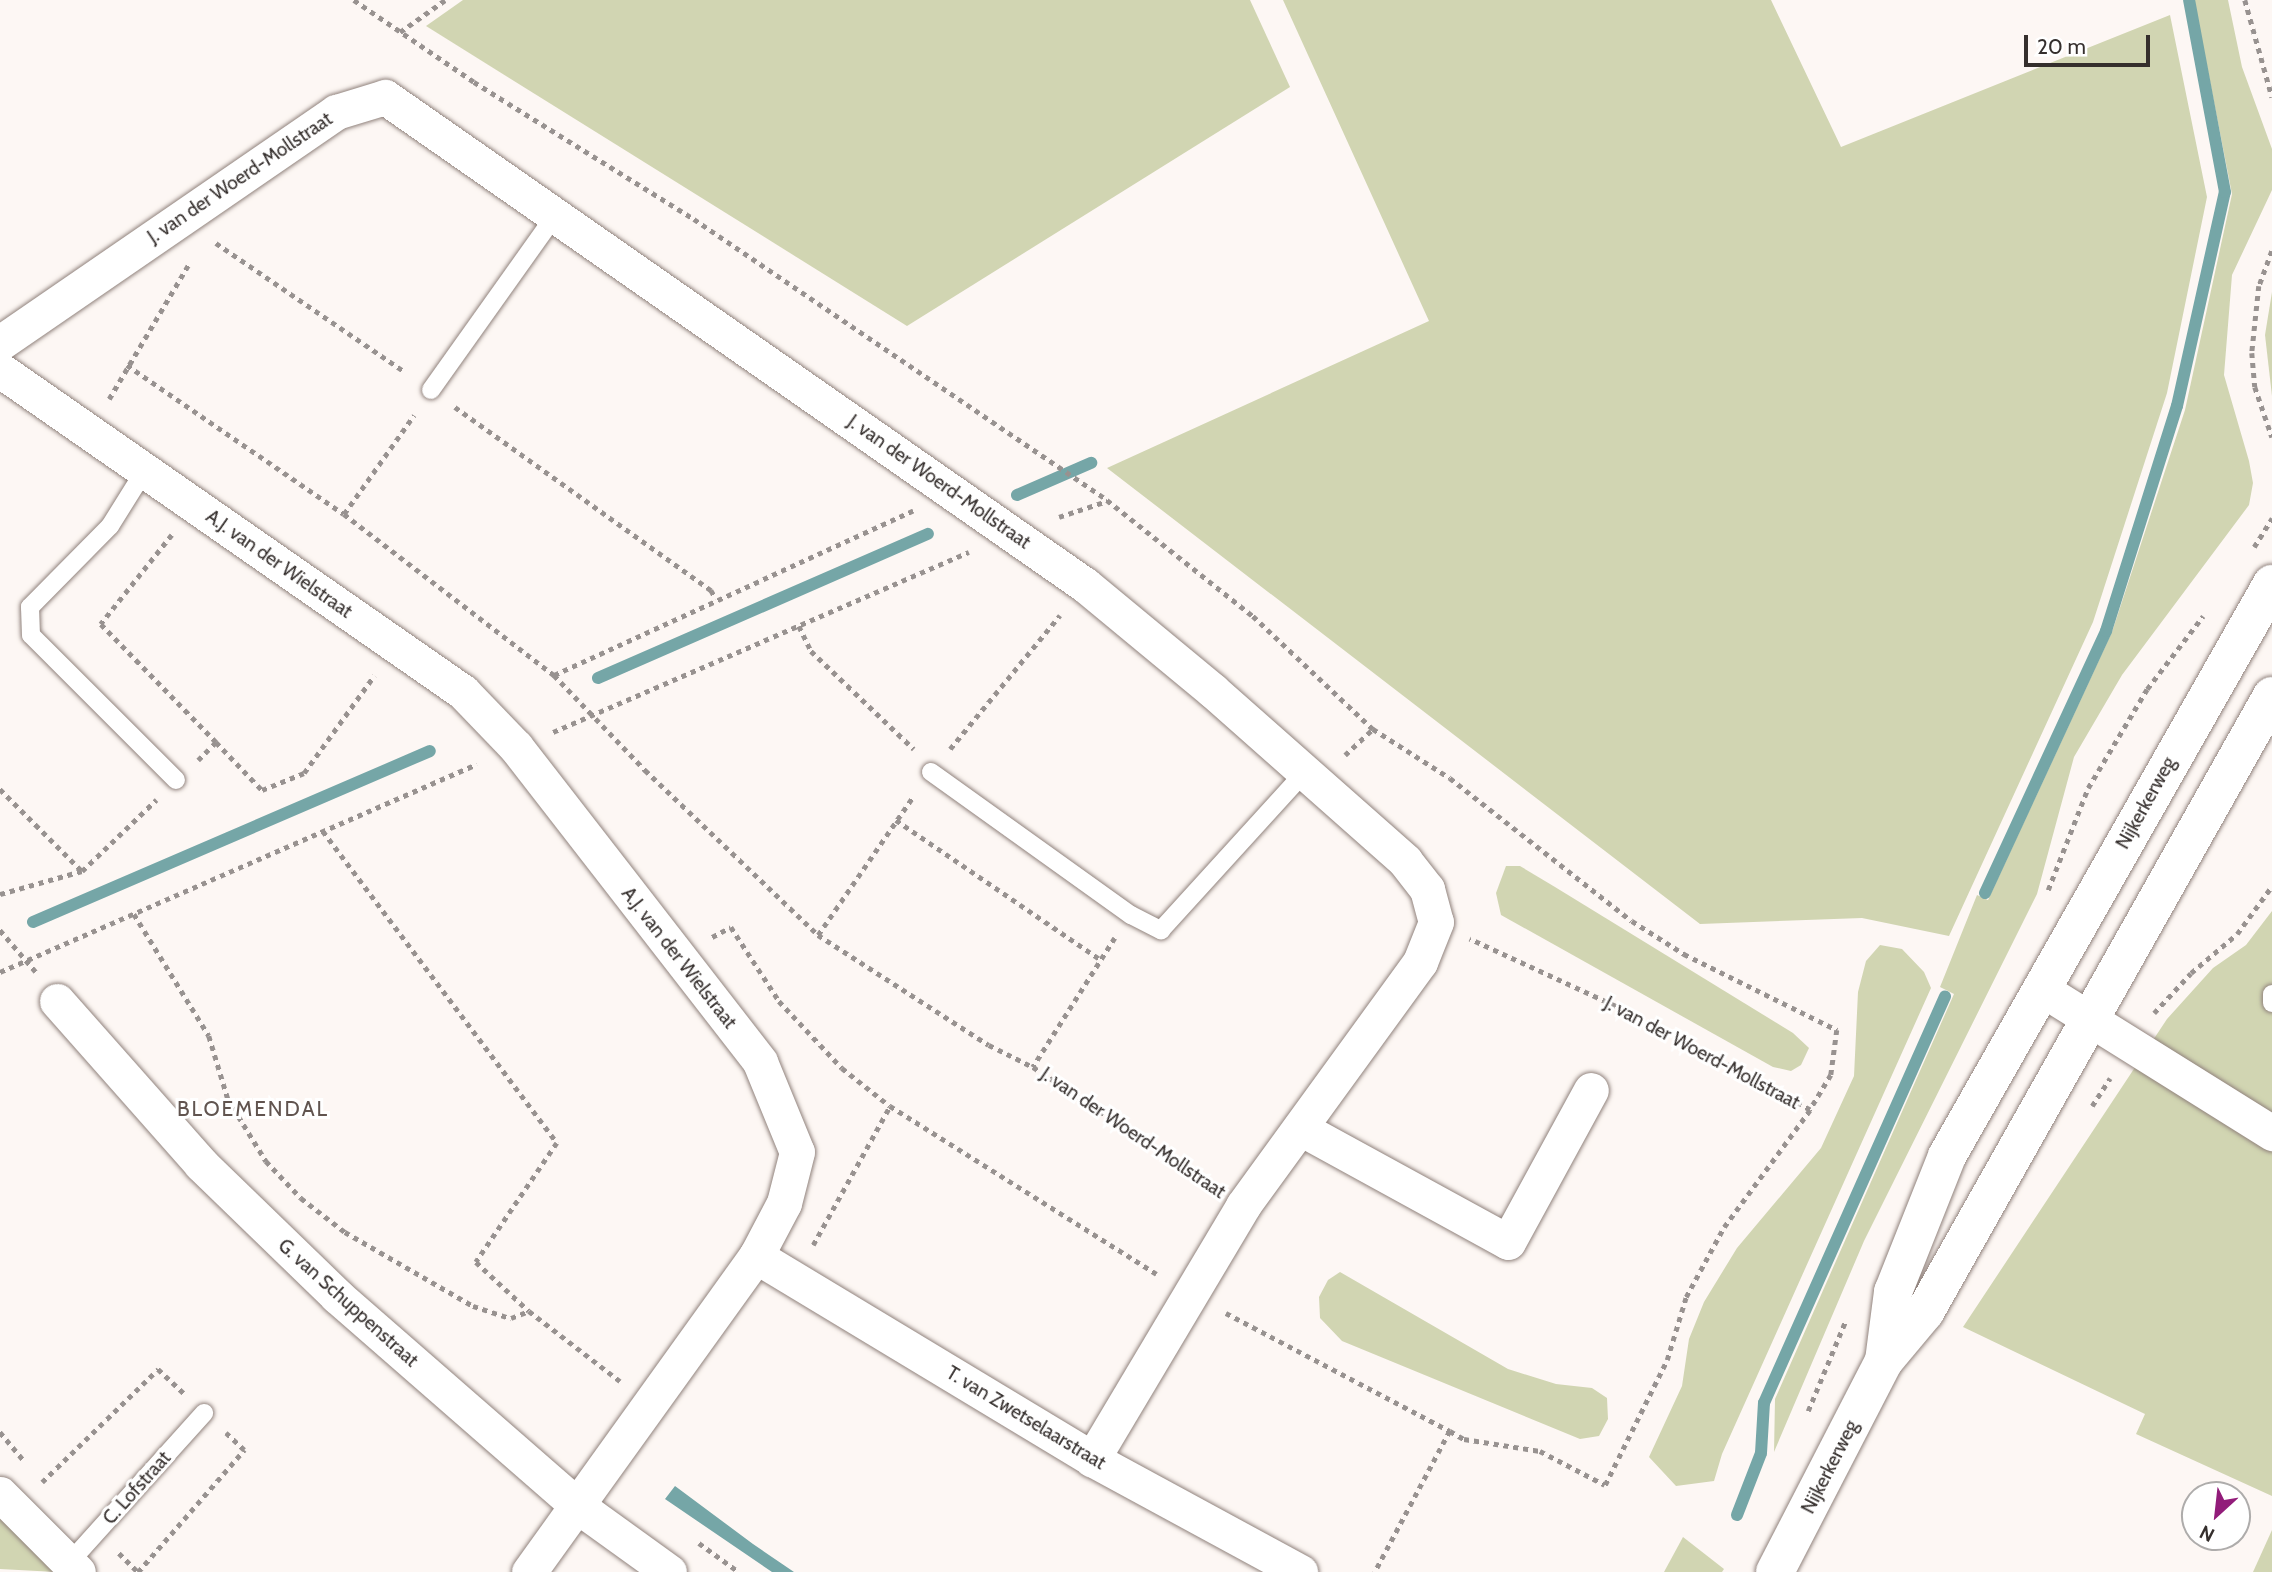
<!DOCTYPE html>
<html>
<head>
<meta charset="utf-8">
<style>
  body { margin:0 }
  #map { position:relative; width:2272px; height:1572px; overflow:hidden; background:#fdf7f4; font-family:Cabin,sans-serif }
  div>[style] { position:absolute }
  .green>* { inset:0; background:#d1d5b2 }
  .water>* { inset:0; background:#75a6a7 }
  .stream>* { height:12px; margin:-6px; padding:0 6px; transform-origin:6px; border-radius:6px; background:#75a6a7 }
  .path>* { height:4.5px; margin-top:-2.25px; transform-origin:0; background:repeating-linear-gradient(90deg,#989290 0 5px,transparent 0 10px) }
  .roads { filter:drop-shadow(0 0 2px #90827c) drop-shadow(0 0 2px #90827c) }
  .service>* { height:18px; margin:-9px; padding:0 9px; transform-origin:9px; border-radius:9px; background:#fff }
  .minor>* { height:35px; margin:-17.5px; padding:0 17.5px; transform-origin:17.5px; border-radius:17.5px; background:#fff }
  .tertiary>* { height:38px; margin:-19px; padding:0 19px; transform-origin:19px; border-radius:19px; background:#fff }
  span { translate:-50% -50%; white-space:nowrap; text-align:center; line-height:1.15; -webkit-text-stroke:6px #fff; paint-order:stroke }
  .street-label { font-size:19px; color:#352f2d }
  .neighbourhood-label { font-size:21px; color:#61544f; letter-spacing:2px }
  .north { position:absolute; left:2181px; top:1481px; width:70px; height:70px; box-sizing:border-box; background:#fff; border:2px solid #aeacab; border-radius:50%; rotate:207deg; font-size:19px; font-weight:700; line-height:28px; text-align:center; color:#352f2d }
  .north::after { content:''; display:block; margin:auto; width:24px; height:32px; background:#921c7a; clip-path:polygon(50% 0,100% 100%,50% 72%,0 100%) }
  .scale { position:absolute; left:2024px; top:35px; width:126px; height:32px; box-sizing:border-box; border:4px solid #352f2d; border-top:0; padding-left:9px; font-size:21px; line-height:24px; white-space:nowrap; color:#352f2d; -webkit-text-stroke:5px #fff; paint-order:stroke }
</style>
</head>
<body>
<div id="map">
  <div class="green">
    <div style="clip-path:polygon(463px 0,1250px 0,1290px 87px,907px 326px,426px 26px)"></div>
    <div style="clip-path:polygon(1283px 0,1771px 0,1841px 147px,2170px 15px,2207px 197px,2167px 393px,2093px 622px,1949px 936px,1862px 918px,1700px 924px,1107px 468px,1429px 321px)"></div>
    <div style="clip-path:polygon(2194px 0,2228px 0,2242px 67px,2272px 149px,2272px 190px,2232px 275px,2224px 375px,2249px 461px,2253px 483px,2249px 505px,2122px 675px,2074px 757px,2037px 894px,1864px 1241px,1774px 1452px,1775px 1399px,1954px 994px,1940px 987px,1977px 895px,1988px 900px,2112px 632px,2185px 410px,2232px 194px)"></div>
    <div style="clip-path:polygon(2272px 292px,2272px 396px,2265px 335px)"></div>
    <div style="clip-path:polygon(1506px 866px,1520px 866px,1555px 887px,1793px 1033px,1809px 1048px,1801px 1065px,1791px 1071px,1773px 1067px,1501px 915px,1496px 893px)"></div>
    <div style="clip-path:polygon(2272px 911px,2272px 1496px,2136px 1434px,2145px 1414px,1963px 1327px,2167px 1019px,2213px 968px,2246px 945px)"></div>
    <div style="clip-path:polygon(1880px 945px,1902px 949px,1924px 972px,1931px 988px,1722px 1454px,1714px 1481px,1676px 1486px,1649px 1457px,1682px 1386px,1689px 1339px,1704px 1302px,1737px 1248px,1821px 1148px,1854px 1076px,1858px 992px,1866px 961px)"></div>
    <div style="clip-path:polygon(1340px 1272px,1508px 1369px,1556px 1384px,1592px 1388px,1607px 1398px,1608px 1419px,1599px 1436px,1580px 1439px,1342px 1341px,1320px 1318px,1319px 1297px,1328px 1280px)"></div>
    <div style="clip-path:polygon(0 1516px,56px 1572px,0 1569px)"></div>
    <div style="clip-path:polygon(2272px 1530px,2272px 1572px,2253px 1572px)"></div>
    <div style="clip-path:polygon(1683px 1537px,1724px 1569px,1722px 1572px,1664px 1572px)"></div>
  </div>
  <div class="water">
    <div style="clip-path:polygon(675px 1486px,753px 1544px,794px 1572px,772px 1572px,665px 1499px)"></div>
  </div>
  <div class="stream">
    <div style="left:1017px;top:495px;width:81px;rotate:-23.4deg"></div>
    <div style="left:598px;top:678px;width:360px;rotate:-23.6deg"></div>
    <div style="left:1985px;top:893px;width:289px;rotate:-65.2deg"></div>
    <div style="left:2106px;top:631px;width:236px;rotate:-72.5deg"></div>
    <div style="left:2177px;top:406px;width:219px;rotate:-77.4deg"></div>
    <div style="left:2225px;top:192px;width:195px;rotate:-100.6deg"></div>
    <div style="left:33px;top:922px;width:432px;rotate:-23.3deg"></div>
    <div style="left:1737px;top:1515px;width:66px;rotate:-68.8deg"></div>
    <div style="left:1761px;top:1453px;width:50px;rotate:-86.6deg"></div>
    <div style="left:1764px;top:1403px;width:445px;rotate:-66deg"></div>
  </div>
  <div class="path">
    <div style="left:354px;top:0;width:145px;rotate:34.3deg"></div>
    <div style="left:474px;top:82px;width:259px;rotate:31.9deg"></div>
    <div style="left:694px;top:219px;width:500px;rotate:34.2deg"></div>
    <div style="left:1107px;top:500px;width:186px;rotate:38.5deg"></div>
    <div style="left:1253px;top:616px;width:165px;rotate:43.3deg"></div>
    <div style="left:1373px;top:729px;width:91px;rotate:32.5deg"></div>
    <div style="left:1450px;top:778px;width:231px;rotate:38.2deg"></div>
    <div style="left:1632px;top:921px;width:62px;rotate:32.4deg"></div>
    <div style="left:1684px;top:954px;width:171px;rotate:26.4deg"></div>
    <div style="left:1837px;top:1030px;width:45px;rotate:97.6deg"></div>
    <div style="left:1831px;top:1075px;width:41px;rotate:121deg"></div>
    <div style="left:2245px;top:0;width:101px;rotate:74.4deg"></div>
    <div style="left:400px;top:32px;width:55px;rotate:-35.4deg"></div>
    <div style="left:216px;top:243px;width:229px;rotate:34.3deg"></div>
    <div style="left:2272px;top:251px;width:37px;rotate:110deg"></div>
    <div style="left:2259px;top:286px;width:67px;rotate:96deg"></div>
    <div style="left:2252px;top:353px;width:34px;rotate:85deg"></div>
    <div style="left:2255px;top:387px;width:53px;rotate:71.2deg"></div>
    <div style="left:127px;top:365px;width:263px;rotate:34.5deg"></div>
    <div style="left:344px;top:514px;width:265px;rotate:37.5deg"></div>
    <div style="left:554px;top:675px;width:132px;rotate:46.2deg"></div>
    <div style="left:645px;top:770px;width:239px;rotate:43.6deg"></div>
    <div style="left:818px;top:935px;width:203px;rotate:32.8deg"></div>
    <div style="left:989px;top:1045px;width:49px;rotate:26.6deg"></div>
    <div style="left:109px;top:399px;width:159px;rotate:-59.4deg"></div>
    <div style="left:455px;top:407px;width:315px;rotate:35.6deg"></div>
    <div style="left:711px;top:590px;width:10px;rotate:61deg"></div>
    <div style="left:344px;top:514px;width:121px;rotate:-54.7deg"></div>
    <div style="left:1059px;top:517px;width:51px;rotate:-18.4deg"></div>
    <div style="left:172px;top:535px;width:114px;rotate:128.6deg"></div>
    <div style="left:101px;top:624px;width:165px;rotate:45.7deg"></div>
    <div style="left:2254px;top:547px;width:34px;rotate:-58deg"></div>
    <div style="left:799px;top:626px;width:28px;rotate:64deg"></div>
    <div style="left:811px;top:651px;width:142px;rotate:43.6deg"></div>
    <div style="left:554px;top:675px;width:395px;rotate:-24.6deg"></div>
    <div style="left:553px;top:732px;width:453px;rotate:-23.4deg"></div>
    <div style="left:950px;top:749px;width:173px;rotate:-50.6deg"></div>
    <div style="left:1345px;top:755px;width:38px;rotate:-43deg"></div>
    <div style="left:198px;top:760px;width:25px;rotate:-45deg"></div>
    <div style="left:216px;top:742px;width:66px;rotate:46.2deg"></div>
    <div style="left:262px;top:790px;width:45px;rotate:-22deg"></div>
    <div style="left:304px;top:773px;width:120px;rotate:-54.2deg"></div>
    <div style="left:0;top:789px;width:116px;rotate:45deg"></div>
    <div style="left:896px;top:820px;width:248px;rotate:34.3deg"></div>
    <div style="left:323px;top:831px;width:390px;rotate:53.1deg"></div>
    <div style="left:557px;top:1143px;width:144px;rotate:124.2deg"></div>
    <div style="left:476px;top:1262px;width:72px;rotate:42.8deg"></div>
    <div style="left:529px;top:1311px;width:115px;rotate:37.6deg"></div>
    <div style="left:2048px;top:890px;width:110px;rotate:-68.6deg"></div>
    <div style="left:2088px;top:788px;width:115px;rotate:-59.2deg"></div>
    <div style="left:2147px;top:689px;width:92px;rotate:-52.5deg"></div>
    <div style="left:0;top:894px;width:85px;rotate:-15.7deg"></div>
    <div style="left:82px;top:871px;width:103px;rotate:-43.8deg"></div>
    <div style="left:134px;top:914px;width:143px;rotate:58.4deg"></div>
    <div style="left:209px;top:1036px;width:66px;rotate:73.2deg"></div>
    <div style="left:228px;top:1099px;width:73px;rotate:58.5deg"></div>
    <div style="left:266px;top:1161px;width:51px;rotate:46.6deg"></div>
    <div style="left:301px;top:1198px;width:56px;rotate:37.7deg"></div>
    <div style="left:345px;top:1232px;width:148px;rotate:30deg"></div>
    <div style="left:473px;top:1306px;width:40px;rotate:18deg"></div>
    <div style="left:511px;top:1318px;width:19px;rotate:-21deg"></div>
    <div style="left:0;top:930px;width:55px;rotate:49.4deg"></div>
    <div style="left:818px;top:935px;width:168px;rotate:-55.5deg"></div>
    <div style="left:712px;top:937px;width:21px;rotate:-28deg"></div>
    <div style="left:731px;top:927px;width:88px;rotate:57deg"></div>
    <div style="left:779px;top:1001px;width:92px;rotate:46.8deg"></div>
    <div style="left:842px;top:1068px;width:61px;rotate:38.4deg"></div>
    <div style="left:1115px;top:938px;width:153px;rotate:122.4deg"></div>
    <div style="left:1033px;top:1067px;width:214px;rotate:33.5deg"></div>
    <div style="left:0;top:972px;width:520px;rotate:-23.56deg"></div>
    <div style="left:2154px;top:1013px;width:54px;rotate:-47.2deg"></div>
    <div style="left:2191px;top:973px;width:60px;rotate:-40.3deg"></div>
    <div style="left:2237px;top:934px;width:59px;rotate:-53.9deg"></div>
    <div style="left:2092px;top:1106px;width:33px;rotate:-57deg"></div>
    <div style="left:813px;top:1245px;width:159px;rotate:-61deg"></div>
    <div style="left:890px;top:1106px;width:315px;rotate:32.2deg"></div>
    <div style="left:1226px;top:1313px;width:253px;rotate:27.8deg"></div>
    <div style="left:1450px;top:1431px;width:160px;rotate:118deg"></div>
    <div style="left:1808px;top:1411px;width:96px;rotate:-67.4deg"></div>
    <div style="left:1450px;top:1431px;width:16px;rotate:30deg"></div>
    <div style="left:1464px;top:1439px;width:77px;rotate:9deg"></div>
    <div style="left:1540px;top:1451px;width:73px;rotate:27.6deg"></div>
    <div style="left:1605px;top:1485px;width:140px;rotate:-63.6deg"></div>
    <div style="left:1667px;top:1360px;width:66px;rotate:-73.2deg"></div>
    <div style="left:1686px;top:1297px;width:80px;rotate:-61.5deg"></div>
    <div style="left:1724px;top:1227px;width:145px;rotate:-53.7deg"></div>
    <div style="left:1810px;top:1110px;width:190px;rotate:-151.4deg"></div>
    <div style="left:1643px;top:1019px;width:191px;rotate:-155.2deg"></div>
    <div style="left:0;top:1432px;width:39px;rotate:50deg"></div>
    <div style="left:42px;top:1482px;width:162px;rotate:-44.2deg"></div>
    <div style="left:158px;top:1369px;width:35px;rotate:43deg"></div>
    <div style="left:699px;top:1543px;width:49px;rotate:35.9deg"></div>
    <div style="left:119px;top:1553px;width:25px;rotate:45deg"></div>
    <div style="left:138px;top:1572px;width:162px;rotate:-49deg"></div>
    <div style="left:244px;top:1450px;width:25px;rotate:-137deg"></div>
  </div>
  <div class="roads">
    <div class="service">
      <div style="left:431px;top:390px;width:216px;rotate:-54.6deg"></div>
      <div style="left:145px;top:470px;width:66px;rotate:122deg"></div>
      <div style="left:110px;top:526px;width:114px;rotate:134.6deg"></div>
      <div style="left:30px;top:607px;width:28px;rotate:88deg"></div>
      <div style="left:31px;top:635px;width:205px;rotate:45deg"></div>
      <div style="left:931px;top:772px;width:246px;rotate:35.6deg"></div>
      <div style="left:1131px;top:915px;width:34px;rotate:27deg"></div>
      <div style="left:1161px;top:930px;width:214px;rotate:-47.7deg"></div>
      <div style="left:2272px;top:994px;width:9px;rotate:90deg"></div>
      <div style="left:69px;top:1563px;width:202px;rotate:-48deg"></div>
    </div>
    <div class="minor">
      <div style="left:0;top:343px;width:408px;rotate:-34.5deg"></div>
      <div style="left:336px;top:112px;width:51px;rotate:-17deg"></div>
      <div style="left:385px;top:97px;width:853px;rotate:34.88deg"></div>
      <div style="left:1085px;top:585px;width:165px;rotate:39.6deg"></div>
      <div style="left:1212px;top:690px;width:258px;rotate:41.5deg"></div>
      <div style="left:1405px;top:861px;width:36px;rotate:52deg"></div>
      <div style="left:1427px;top:889px;width:34px;rotate:75deg"></div>
      <div style="left:1436px;top:922px;width:43px;rotate:111.8deg"></div>
      <div style="left:1420px;top:962px;width:301px;rotate:126deg"></div>
      <div style="left:1243px;top:1206px;width:295px;rotate:120.8deg"></div>
      <div style="left:0;top:370px;width:564px;rotate:34.82deg"></div>
      <div style="left:463px;top:692px;width:76px;rotate:46.1deg"></div>
      <div style="left:516px;top:747px;width:398px;rotate:52.2deg"></div>
      <div style="left:760px;top:1062px;width:97px;rotate:67.7deg"></div>
      <div style="left:797px;top:1152px;width:53px;rotate:104.3deg"></div>
      <div style="left:784px;top:1203px;width:60px;rotate:117.8deg"></div>
      <div style="left:756px;top:1256px;width:389px;rotate:125.7deg"></div>
      <div style="left:2040px;top:988px;width:274px;rotate:32deg"></div>
      <div style="left:57px;top:1001px;width:217px;rotate:48.5deg"></div>
      <div style="left:201px;top:1164px;width:190px;rotate:44.1deg"></div>
      <div style="left:337px;top:1296px;width:321px;rotate:41.1deg"></div>
      <div style="left:579px;top:1507px;width:111px;rotate:35.8deg"></div>
      <div style="left:1300px;top:1128px;width:237px;rotate:28.7deg"></div>
      <div style="left:1508px;top:1242px;width:173px;rotate:-61.4deg"></div>
      <div style="left:756px;top:1256px;width:393px;rotate:31.1deg"></div>
      <div style="left:1092px;top:1459px;width:237px;rotate:28.5deg"></div>
      <div style="left:0;top:1494px;width:110px;rotate:45deg"></div>
    </div>
    <div class="tertiary">
      <div style="left:1884px;top:1361px;width:70px;rotate:-82.6deg"></div>
      <div style="left:1893px;top:1292px;width:146px;rotate:-68.3deg"></div>
      <div style="left:1947px;top:1156px;width:658px;rotate:-60.4deg"></div>
      <div style="left:1775px;top:1572px;width:237px;rotate:-62.7deg"></div>
      <div style="left:1884px;top:1361px;width:64px;rotate:-50.1deg"></div>
      <div style="left:1925px;top:1312px;width:707px;rotate:-60.61deg"></div>
    </div>
  </div>
  <div class="street-label">
    <span style="left:240px;top:178px;rotate:-34deg">J. van der Woerd-Mollstraat</span>
    <span style="left:939px;top:482px;rotate:35deg">J. van der Woerd-Mollstraat</span>
    <span style="left:279px;top:564px;rotate:35deg">A.J. van der Wielstraat</span>
    <span style="left:2146px;top:803px;rotate:-61deg">Nijkerkerweg</span>
    <span style="left:679px;top:958px;rotate:52deg">A.J. van der Wielstraat</span>
    <span style="left:1702px;top:1053px;rotate:28deg">J. van der Woerd-Mollstraat</span>
    <span style="left:1133px;top:1133px;rotate:34deg">J. van der Woerd-Mollstraat</span>
    <span style="left:348px;top:1303px;rotate:42deg">G. van Schuppenstraat</span>
    <span style="left:1026px;top:1418px;rotate:31deg">T. van Zwetselaarstraat</span>
    <span style="left:1830px;top:1467px;rotate:-63deg">Nijkerkerweg</span>
    <span style="left:137px;top:1488px;rotate:-48deg">C. Lofstraat</span>
  </div>
  <div class="neighbourhood-label">
    <span style="left:253px;top:1109px">BLOEMENDAL</span>
  </div>
  <div class="north">N</div>
  <div class="scale">20 m</div>
</div>
</body>
</html>
